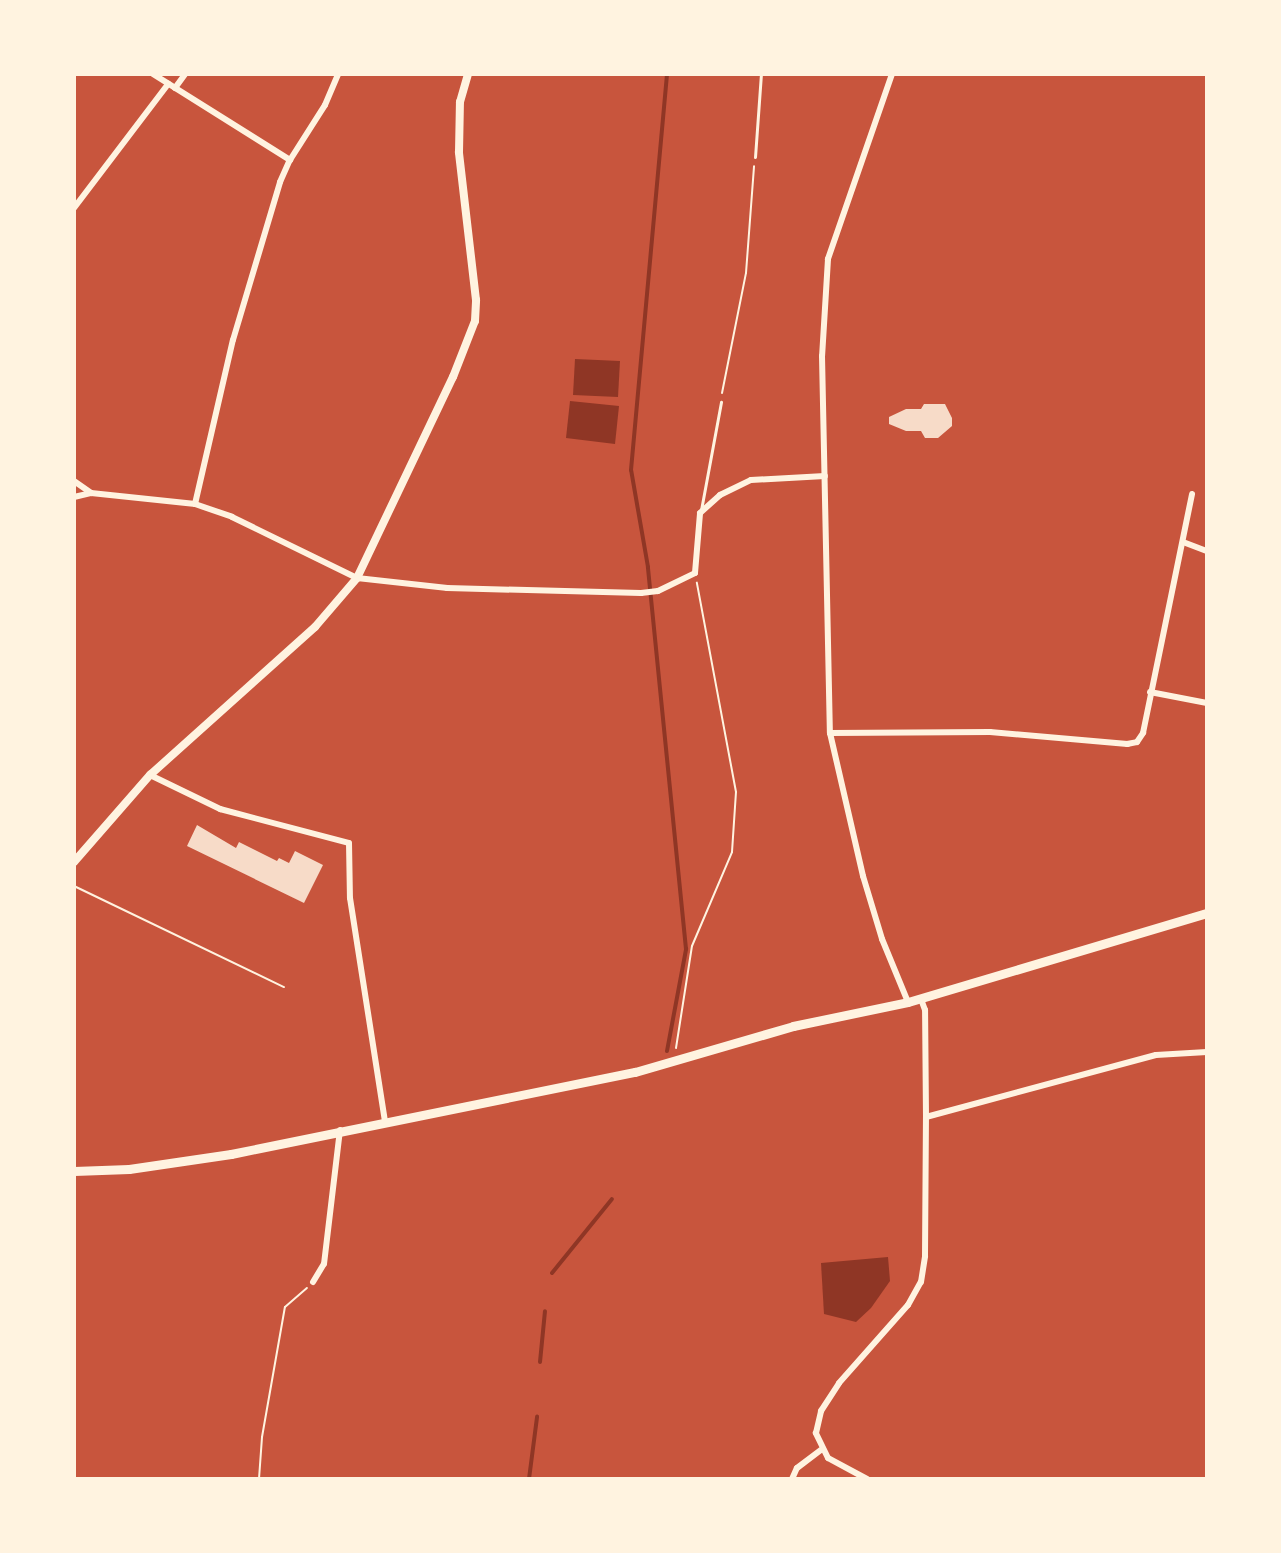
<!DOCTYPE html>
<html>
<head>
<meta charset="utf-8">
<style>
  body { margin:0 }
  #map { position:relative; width:1281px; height:1553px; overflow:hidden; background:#c8553d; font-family:"Space Grotesk",sans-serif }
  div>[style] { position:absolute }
  .water>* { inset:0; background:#8f3625 }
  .stream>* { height:4px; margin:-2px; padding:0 2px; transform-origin:2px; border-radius:2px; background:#8f3625 }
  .building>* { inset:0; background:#f7dbc8 }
  .path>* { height:2px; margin:-1px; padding:0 1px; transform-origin:1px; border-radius:1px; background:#fff3e0 }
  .service>* { height:3px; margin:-1.5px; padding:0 1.5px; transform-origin:1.5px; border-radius:1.5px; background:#fff3e0 }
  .minor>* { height:6px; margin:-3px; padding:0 3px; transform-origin:3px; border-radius:3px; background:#fff3e0 }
  .tertiary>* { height:8px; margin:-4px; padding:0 4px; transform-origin:4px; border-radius:4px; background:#fff3e0 }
  .secondary>* { height:9px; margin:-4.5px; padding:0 4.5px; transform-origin:4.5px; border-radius:4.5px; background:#fff3e0 }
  span { translate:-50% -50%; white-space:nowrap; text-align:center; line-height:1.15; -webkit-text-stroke:6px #fff3e0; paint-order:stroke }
  .frame { position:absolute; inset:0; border:76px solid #fff3e0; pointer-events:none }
</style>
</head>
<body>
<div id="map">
  <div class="water">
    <div style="clip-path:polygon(575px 359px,620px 361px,618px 397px,573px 395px)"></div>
    <div style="clip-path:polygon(570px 401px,619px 406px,615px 444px,566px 438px)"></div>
    <div style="clip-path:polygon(888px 1257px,890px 1281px,871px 1308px,856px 1322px,824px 1314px,821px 1263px)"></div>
  </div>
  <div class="stream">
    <div style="left:667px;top:1051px;width:104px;rotate:-79.4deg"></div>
    <div style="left:686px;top:949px;width:384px;rotate:-95.7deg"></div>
    <div style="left:648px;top:567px;width:98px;rotate:-99.9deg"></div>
    <div style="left:631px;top:470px;width:398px;rotate:-84.8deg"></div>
    <div style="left:552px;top:1273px;width:95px;rotate:-51deg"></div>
    <div style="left:540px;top:1362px;width:51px;rotate:-84.4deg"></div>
    <div style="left:529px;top:1479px;width:63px;rotate:-82.6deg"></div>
  </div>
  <div class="building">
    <div style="clip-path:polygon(924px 404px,945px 404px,952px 418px,952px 426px,938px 438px,925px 438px,921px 431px,906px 431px,889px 424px,889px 417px,906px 409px,921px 409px)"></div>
    <div style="clip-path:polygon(197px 825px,236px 848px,239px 842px,277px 861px,279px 858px,289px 863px,295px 851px,323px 865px,304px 903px,187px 846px)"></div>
  </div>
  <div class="path">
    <div style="left:722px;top:393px;width:122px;rotate:-78.7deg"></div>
    <div style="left:746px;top:273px;width:107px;rotate:-85.7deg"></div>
    <div style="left:74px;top:886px;width:233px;rotate:25.7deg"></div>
    <div style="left:676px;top:1048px;width:103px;rotate:-81.1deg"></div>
    <div style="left:692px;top:946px;width:102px;rotate:-66.9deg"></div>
    <div style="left:732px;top:852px;width:60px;rotate:-86.2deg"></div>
    <div style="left:736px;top:792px;width:213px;rotate:-100.6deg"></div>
    <div style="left:259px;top:1479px;width:42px;rotate:-85.9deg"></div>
    <div style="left:262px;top:1437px;width:132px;rotate:-80deg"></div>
    <div style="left:285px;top:1307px;width:29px;rotate:-41deg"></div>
  </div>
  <div class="service">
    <div style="left:755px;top:157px;width:83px;rotate:-85.9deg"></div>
    <div style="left:701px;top:510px;width:110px;rotate:-79.5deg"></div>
  </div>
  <div class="minor">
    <div style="left:153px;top:74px;width:162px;rotate:32.1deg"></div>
    <div style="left:892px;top:74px;width:196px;rotate:109.1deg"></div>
    <div style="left:828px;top:259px;width:97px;rotate:93.5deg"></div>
    <div style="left:822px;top:356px;width:377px;rotate:88.8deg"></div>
    <div style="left:830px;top:733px;width:147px;rotate:77deg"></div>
    <div style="left:863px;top:876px;width:66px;rotate:73.2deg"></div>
    <div style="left:882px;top:939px;width:68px;rotate:67.6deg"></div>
    <div style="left:175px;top:88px;width:17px;rotate:-54deg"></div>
    <div style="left:74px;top:208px;width:156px;rotate:-52.8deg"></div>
    <div style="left:74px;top:481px;width:21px;rotate:35deg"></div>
    <div style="left:74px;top:497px;width:17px;rotate:-13deg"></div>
    <div style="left:91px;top:493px;width:105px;rotate:6deg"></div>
    <div style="left:195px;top:504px;width:39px;rotate:19deg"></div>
    <div style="left:232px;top:517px;width:139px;rotate:26deg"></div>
    <div style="left:357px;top:578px;width:91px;rotate:6.3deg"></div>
    <div style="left:447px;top:588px;width:194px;rotate:1.5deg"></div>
    <div style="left:641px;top:593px;width:17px;rotate:-7deg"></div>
    <div style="left:658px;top:591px;width:41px;rotate:-25.9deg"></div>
    <div style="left:695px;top:573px;width:60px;rotate:-85.2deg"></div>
    <div style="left:700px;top:513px;width:27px;rotate:-42deg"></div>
    <div style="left:720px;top:495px;width:34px;rotate:-26deg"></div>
    <div style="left:751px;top:480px;width:74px;rotate:-3.1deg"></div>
    <div style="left:195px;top:504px;width:168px;rotate:-77deg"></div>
    <div style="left:233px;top:340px;width:165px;rotate:-73.4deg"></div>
    <div style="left:280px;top:182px;width:24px;rotate:-66deg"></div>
    <div style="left:290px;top:160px;width:65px;rotate:-57.5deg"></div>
    <div style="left:325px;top:105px;width:34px;rotate:-67deg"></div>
    <div style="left:1183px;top:542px;width:26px;rotate:21deg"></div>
    <div style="left:1150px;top:692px;width:58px;rotate:10.9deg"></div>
    <div style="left:830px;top:733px;width:160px;rotate:-0.4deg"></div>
    <div style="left:990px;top:732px;width:138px;rotate:5deg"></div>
    <div style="left:1127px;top:744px;width:10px;rotate:-11deg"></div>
    <div style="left:1137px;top:742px;width:11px;rotate:-56deg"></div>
    <div style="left:1143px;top:733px;width:244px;rotate:-78.4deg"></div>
    <div style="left:150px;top:775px;width:78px;rotate:25.9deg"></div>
    <div style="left:220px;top:809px;width:133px;rotate:14.8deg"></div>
    <div style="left:349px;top:843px;width:55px;rotate:89deg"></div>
    <div style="left:350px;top:898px;width:227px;rotate:81.1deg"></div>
    <div style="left:926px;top:1117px;width:238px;rotate:-15.1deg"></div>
    <div style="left:1156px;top:1055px;width:51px;rotate:-3.4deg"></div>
    <div style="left:313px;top:1282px;width:21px;rotate:-59deg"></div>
    <div style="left:324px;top:1264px;width:135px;rotate:-83.2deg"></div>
    <div style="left:792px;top:1479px;width:12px;rotate:-66deg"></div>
    <div style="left:797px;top:1468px;width:30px;rotate:-37deg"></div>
    <div style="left:867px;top:1479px;width:44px;rotate:-151.7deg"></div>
    <div style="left:828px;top:1458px;width:28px;rotate:-116deg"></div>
    <div style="left:816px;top:1433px;width:23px;rotate:-77deg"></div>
    <div style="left:821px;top:1411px;width:33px;rotate:-57deg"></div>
    <div style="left:839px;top:1383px;width:104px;rotate:-48.5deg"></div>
    <div style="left:908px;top:1305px;width:26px;rotate:-61deg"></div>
    <div style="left:921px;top:1282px;width:26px;rotate:-81deg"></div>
    <div style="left:925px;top:1256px;width:139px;rotate:-89.6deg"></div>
    <div style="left:926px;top:1117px;width:107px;rotate:-90.5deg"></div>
    <div style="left:925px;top:1010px;width:12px;rotate:-110deg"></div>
  </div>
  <div class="tertiary">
    <div style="left:74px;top:862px;width:116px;rotate:-48.9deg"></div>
    <div style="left:150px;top:775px;width:222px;rotate:-41.9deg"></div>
    <div style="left:315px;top:627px;width:65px;rotate:-49.4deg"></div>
    <div style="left:357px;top:578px;width:223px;rotate:-64.5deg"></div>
    <div style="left:453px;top:377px;width:60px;rotate:-68.6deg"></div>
    <div style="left:475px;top:321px;width:21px;rotate:-87deg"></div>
    <div style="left:476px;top:300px;width:149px;rotate:-96.6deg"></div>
    <div style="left:459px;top:152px;width:50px;rotate:-88.9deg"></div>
    <div style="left:460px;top:102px;width:29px;rotate:-74deg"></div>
  </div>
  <div class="secondary">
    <div style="left:74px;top:1171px;width:55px;rotate:-2.1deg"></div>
    <div style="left:129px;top:1169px;width:103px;rotate:-8.4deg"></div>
    <div style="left:231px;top:1154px;width:412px;rotate:-11.5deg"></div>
    <div style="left:635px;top:1072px;width:165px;rotate:-16.2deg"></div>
    <div style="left:793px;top:1026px;width:117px;rotate:-11.8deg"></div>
    <div style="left:908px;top:1002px;width:312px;rotate:-16.6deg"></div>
  </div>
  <div class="frame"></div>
</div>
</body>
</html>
